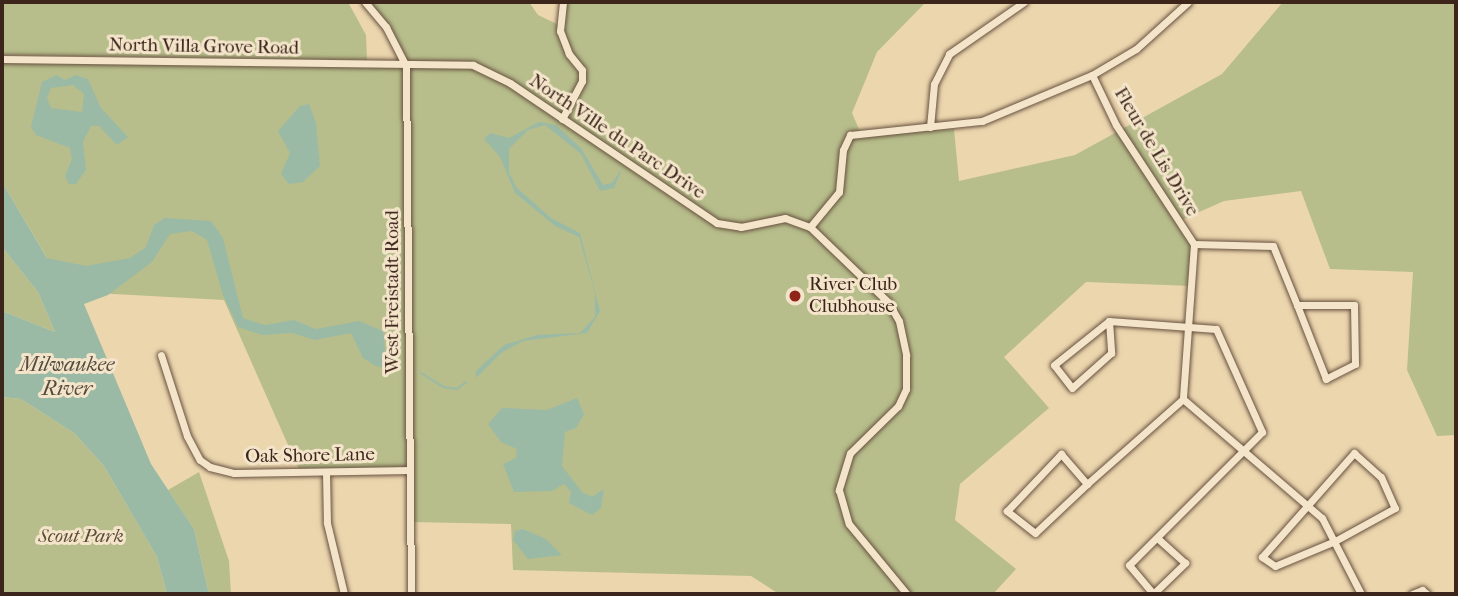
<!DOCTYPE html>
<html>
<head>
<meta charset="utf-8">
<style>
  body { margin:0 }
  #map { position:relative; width:1458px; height:596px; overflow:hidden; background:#ecd6ae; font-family:"IM FELL French Canon",serif }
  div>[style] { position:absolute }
  .green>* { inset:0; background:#b7be8b }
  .water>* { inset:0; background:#9abaa6 }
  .stream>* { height:2px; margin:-1px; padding:0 1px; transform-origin:1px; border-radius:1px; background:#9abaa6 }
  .roads { filter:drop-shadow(0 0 2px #685240) drop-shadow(0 0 2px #685240) }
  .minor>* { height:7px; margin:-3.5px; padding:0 3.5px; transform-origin:3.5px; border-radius:3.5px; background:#f3e4ca }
  .dots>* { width:19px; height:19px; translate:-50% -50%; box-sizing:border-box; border:4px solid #f3e4ca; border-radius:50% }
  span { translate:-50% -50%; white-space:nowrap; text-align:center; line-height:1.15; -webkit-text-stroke:6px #f3e4ca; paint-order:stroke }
  .street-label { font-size:19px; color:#3c261b }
  .poi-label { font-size:19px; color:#3c261b }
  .left { translate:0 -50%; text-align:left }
  .park-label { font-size:19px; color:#5b4c37; font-style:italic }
  .water-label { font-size:21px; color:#544b3e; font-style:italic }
  .frame { position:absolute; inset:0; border:4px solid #3c261b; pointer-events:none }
</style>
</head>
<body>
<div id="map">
  <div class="green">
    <div style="clip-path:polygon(2px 2px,348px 2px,366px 35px,367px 60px,2px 55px)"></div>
    <div style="clip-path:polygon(365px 2px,529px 2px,538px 15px,559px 25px,563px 2px,926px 2px,877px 52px,852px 113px,861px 134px,954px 129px,959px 181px,1075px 155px,1222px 74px,1283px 2px,1456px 2px,1456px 435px,1437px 436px,1407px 370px,1413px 272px,1330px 269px,1301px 191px,1224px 201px,1179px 221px,1194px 244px,1192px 286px,1086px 282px,1004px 357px,1049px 408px,960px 484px,955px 520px,1016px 569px,993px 594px,779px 594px,751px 576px,513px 570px,511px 524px,411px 522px,410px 470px,300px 472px,224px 300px,77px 292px,52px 266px,2px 182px,2px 59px,405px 66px,397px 45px)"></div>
    <div style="clip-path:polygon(2px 247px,38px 292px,55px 332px,2px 311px)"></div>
    <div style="clip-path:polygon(2px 397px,21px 399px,74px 433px,104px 466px,157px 557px,167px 594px,2px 594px)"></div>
    <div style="clip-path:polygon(199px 472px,229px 561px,231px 594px,209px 594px,194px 529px,168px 490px)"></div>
  </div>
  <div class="water">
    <div style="clip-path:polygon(evenodd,56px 75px,65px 80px,75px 75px,88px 79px,101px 108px,128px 137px,117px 145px,99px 126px,91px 126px,83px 142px,86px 170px,76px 184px,69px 184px,65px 176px,72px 159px,70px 148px,36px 135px,31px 127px,42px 82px,56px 75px,73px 85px,84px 94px,82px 112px,51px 108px,47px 98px,51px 88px,73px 85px)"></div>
    <div style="clip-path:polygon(309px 104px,316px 123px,320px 166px,303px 182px,289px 184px,281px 174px,290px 153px,278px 131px,300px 106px)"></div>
    <div style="clip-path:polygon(539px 122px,556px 125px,581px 148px,603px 185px,612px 183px,623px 167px,614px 188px,600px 191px,581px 154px,545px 125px,528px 130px,509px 149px,509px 173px,517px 188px,551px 218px,580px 233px,600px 311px,587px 333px,523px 341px,501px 353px,476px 378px,476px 371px,504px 345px,537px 335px,580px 333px,595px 317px,595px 293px,579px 237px,555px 226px,515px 193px,500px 157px,484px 139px,490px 133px,509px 138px)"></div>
    <div style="clip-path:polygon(2px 182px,47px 258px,86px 266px,130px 258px,146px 247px,154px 225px,165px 218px,211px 221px,223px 238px,243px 318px,265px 325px,294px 320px,316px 329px,359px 321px,383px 331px,385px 351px,400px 361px,394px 370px,376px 366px,363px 358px,351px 333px,315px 340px,292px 333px,262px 335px,238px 327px,223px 295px,207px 240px,192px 231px,170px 234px,152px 262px,108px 295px,84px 304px,151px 464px,194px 529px,209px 594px,167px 594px,157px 557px,104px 466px,74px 433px,21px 399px,2px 397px,2px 311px,55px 332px,38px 292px,2px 247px)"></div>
    <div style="clip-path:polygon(577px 398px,584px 414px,576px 428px,565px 432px,562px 466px,582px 492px,592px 497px,604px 489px,601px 508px,592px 515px,569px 503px,571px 492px,564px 484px,552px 491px,514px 492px,503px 464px,516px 458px,517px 449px,501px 442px,488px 424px,502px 408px,547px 410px)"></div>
    <div style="clip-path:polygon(523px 529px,546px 539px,562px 555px,528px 559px,513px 540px,515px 531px)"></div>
  </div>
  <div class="stream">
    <div style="left:421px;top:373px;width:26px;rotate:32deg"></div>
    <div style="left:443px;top:387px;width:14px;rotate:8deg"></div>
    <div style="left:457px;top:389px;width:11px;rotate:-38deg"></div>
  </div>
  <div class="roads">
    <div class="minor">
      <div style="left:365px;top:2px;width:33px;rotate:50deg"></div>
      <div style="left:386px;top:27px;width:44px;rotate:62.9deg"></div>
      <div style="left:406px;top:66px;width:528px;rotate:89.46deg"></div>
      <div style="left:2px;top:59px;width:471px;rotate:0.7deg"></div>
      <div style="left:473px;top:65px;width:41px;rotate:25.9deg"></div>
      <div style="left:510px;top:83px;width:250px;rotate:34.1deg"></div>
      <div style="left:717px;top:223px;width:24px;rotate:9deg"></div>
      <div style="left:741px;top:227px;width:45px;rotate:-11.6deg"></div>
      <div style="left:785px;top:218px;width:27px;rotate:20deg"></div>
      <div style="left:810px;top:227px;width:108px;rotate:43.9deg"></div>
      <div style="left:888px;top:302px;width:22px;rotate:60deg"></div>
      <div style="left:899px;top:321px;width:35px;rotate:78deg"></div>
      <div style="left:906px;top:355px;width:34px;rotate:90deg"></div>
      <div style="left:906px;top:389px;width:19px;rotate:115deg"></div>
      <div style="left:898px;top:406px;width:67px;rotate:135.6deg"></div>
      <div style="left:850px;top:453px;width:39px;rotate:107deg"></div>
      <div style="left:839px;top:490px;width:35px;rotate:74deg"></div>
      <div style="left:849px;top:524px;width:91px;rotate:50.4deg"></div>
      <div style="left:1092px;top:75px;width:55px;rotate:64.4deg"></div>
      <div style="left:1116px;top:125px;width:142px;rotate:56.8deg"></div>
      <div style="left:562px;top:119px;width:43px;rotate:-62.2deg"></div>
      <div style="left:582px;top:81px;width:11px;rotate:-90deg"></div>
      <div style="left:582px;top:70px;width:21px;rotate:-129deg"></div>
      <div style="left:569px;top:54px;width:25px;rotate:-111deg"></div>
      <div style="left:560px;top:31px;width:29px;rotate:-84deg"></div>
      <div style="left:930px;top:127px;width:43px;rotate:-84.7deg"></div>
      <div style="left:934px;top:84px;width:34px;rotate:-63deg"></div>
      <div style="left:949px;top:54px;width:91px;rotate:-34.7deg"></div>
      <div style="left:810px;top:227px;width:45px;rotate:-50.4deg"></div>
      <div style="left:839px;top:192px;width:42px;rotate:-84.6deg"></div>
      <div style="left:843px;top:150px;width:17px;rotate:-65deg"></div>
      <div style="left:850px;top:135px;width:133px;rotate:-6.1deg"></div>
      <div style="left:982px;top:121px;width:119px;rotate:-22.7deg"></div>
      <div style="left:1092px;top:75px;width:51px;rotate:-30.6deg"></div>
      <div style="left:1136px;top:49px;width:70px;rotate:-42.1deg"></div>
      <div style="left:1194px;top:244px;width:155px;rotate:94.1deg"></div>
      <div style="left:1183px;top:399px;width:183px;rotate:40.6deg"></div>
      <div style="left:1322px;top:518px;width:85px;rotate:62.8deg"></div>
      <div style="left:1194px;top:244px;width:79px;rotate:1.5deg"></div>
      <div style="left:1273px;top:246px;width:64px;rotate:67.9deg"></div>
      <div style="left:1297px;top:305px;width:57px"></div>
      <div style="left:1354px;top:305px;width:59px;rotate:89deg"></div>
      <div style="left:1355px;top:364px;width:33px;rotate:153deg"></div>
      <div style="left:1326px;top:379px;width:79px;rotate:-111.4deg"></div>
      <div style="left:1109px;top:321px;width:107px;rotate:4.3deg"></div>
      <div style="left:1216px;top:329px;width:113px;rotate:65.9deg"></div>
      <div style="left:1262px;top:432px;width:188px;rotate:135deg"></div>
      <div style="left:1129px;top:565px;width:38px;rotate:50deg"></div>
      <div style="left:1153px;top:594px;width:45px;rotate:-44.1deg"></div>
      <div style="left:1185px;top:563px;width:36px;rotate:-138deg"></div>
      <div style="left:1109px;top:321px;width:32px;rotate:86deg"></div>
      <div style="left:1111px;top:353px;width:52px;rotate:138.1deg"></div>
      <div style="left:1072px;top:388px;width:29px;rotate:-128deg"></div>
      <div style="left:1054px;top:365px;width:70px;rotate:-38.7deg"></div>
      <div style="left:161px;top:355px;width:85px;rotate:72.2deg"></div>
      <div style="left:187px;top:436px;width:27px;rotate:62deg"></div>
      <div style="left:200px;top:460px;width:12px;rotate:35deg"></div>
      <div style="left:210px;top:467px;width:25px;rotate:14deg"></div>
      <div style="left:234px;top:473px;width:176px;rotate:-1deg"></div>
      <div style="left:1354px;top:453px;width:36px;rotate:42deg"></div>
      <div style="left:1381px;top:477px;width:34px;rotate:66deg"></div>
      <div style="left:1395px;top:508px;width:68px;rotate:151.2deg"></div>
      <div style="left:1335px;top:541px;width:65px;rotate:157.4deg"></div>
      <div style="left:1275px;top:566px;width:16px;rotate:-145deg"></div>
      <div style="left:1262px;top:557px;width:139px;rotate:-48.5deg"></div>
      <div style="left:1061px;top:454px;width:40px;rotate:49deg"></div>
      <div style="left:1087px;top:484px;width:71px;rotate:136.7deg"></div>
      <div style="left:1035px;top:533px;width:36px;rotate:-142deg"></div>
      <div style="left:1007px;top:511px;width:79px;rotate:-46.5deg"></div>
      <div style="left:326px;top:472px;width:51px;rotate:88.9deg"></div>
      <div style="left:327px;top:523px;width:73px;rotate:76.5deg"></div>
      <div style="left:1087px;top:484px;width:128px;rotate:-41.5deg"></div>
      <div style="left:1412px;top:594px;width:11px;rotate:-22deg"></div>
      <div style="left:1422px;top:590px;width:6px;rotate:39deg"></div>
    </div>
  </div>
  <div class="dots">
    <div style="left:795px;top:296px;background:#8f2418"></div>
  </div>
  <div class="street-label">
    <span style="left:204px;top:47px;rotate:1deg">North Villa Grove Road</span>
    <span style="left:617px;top:137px;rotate:34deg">North Ville du Parc Drive</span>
    <span style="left:1156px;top:152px;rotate:59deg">Fleur de Lis Drive</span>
    <span style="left:393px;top:292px;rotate:-90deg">West Freistadt Road</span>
    <span style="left:310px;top:456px;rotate:-1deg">Oak Shore Lane</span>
  </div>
  <div class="poi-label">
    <span class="left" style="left:809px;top:296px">River Club<br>Clubhouse</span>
  </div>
  <div class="park-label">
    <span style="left:81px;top:537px">Scout Park</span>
  </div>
  <div class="water-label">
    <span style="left:67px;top:376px">Milwaukee<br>River</span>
  </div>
  <div class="frame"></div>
</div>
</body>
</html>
